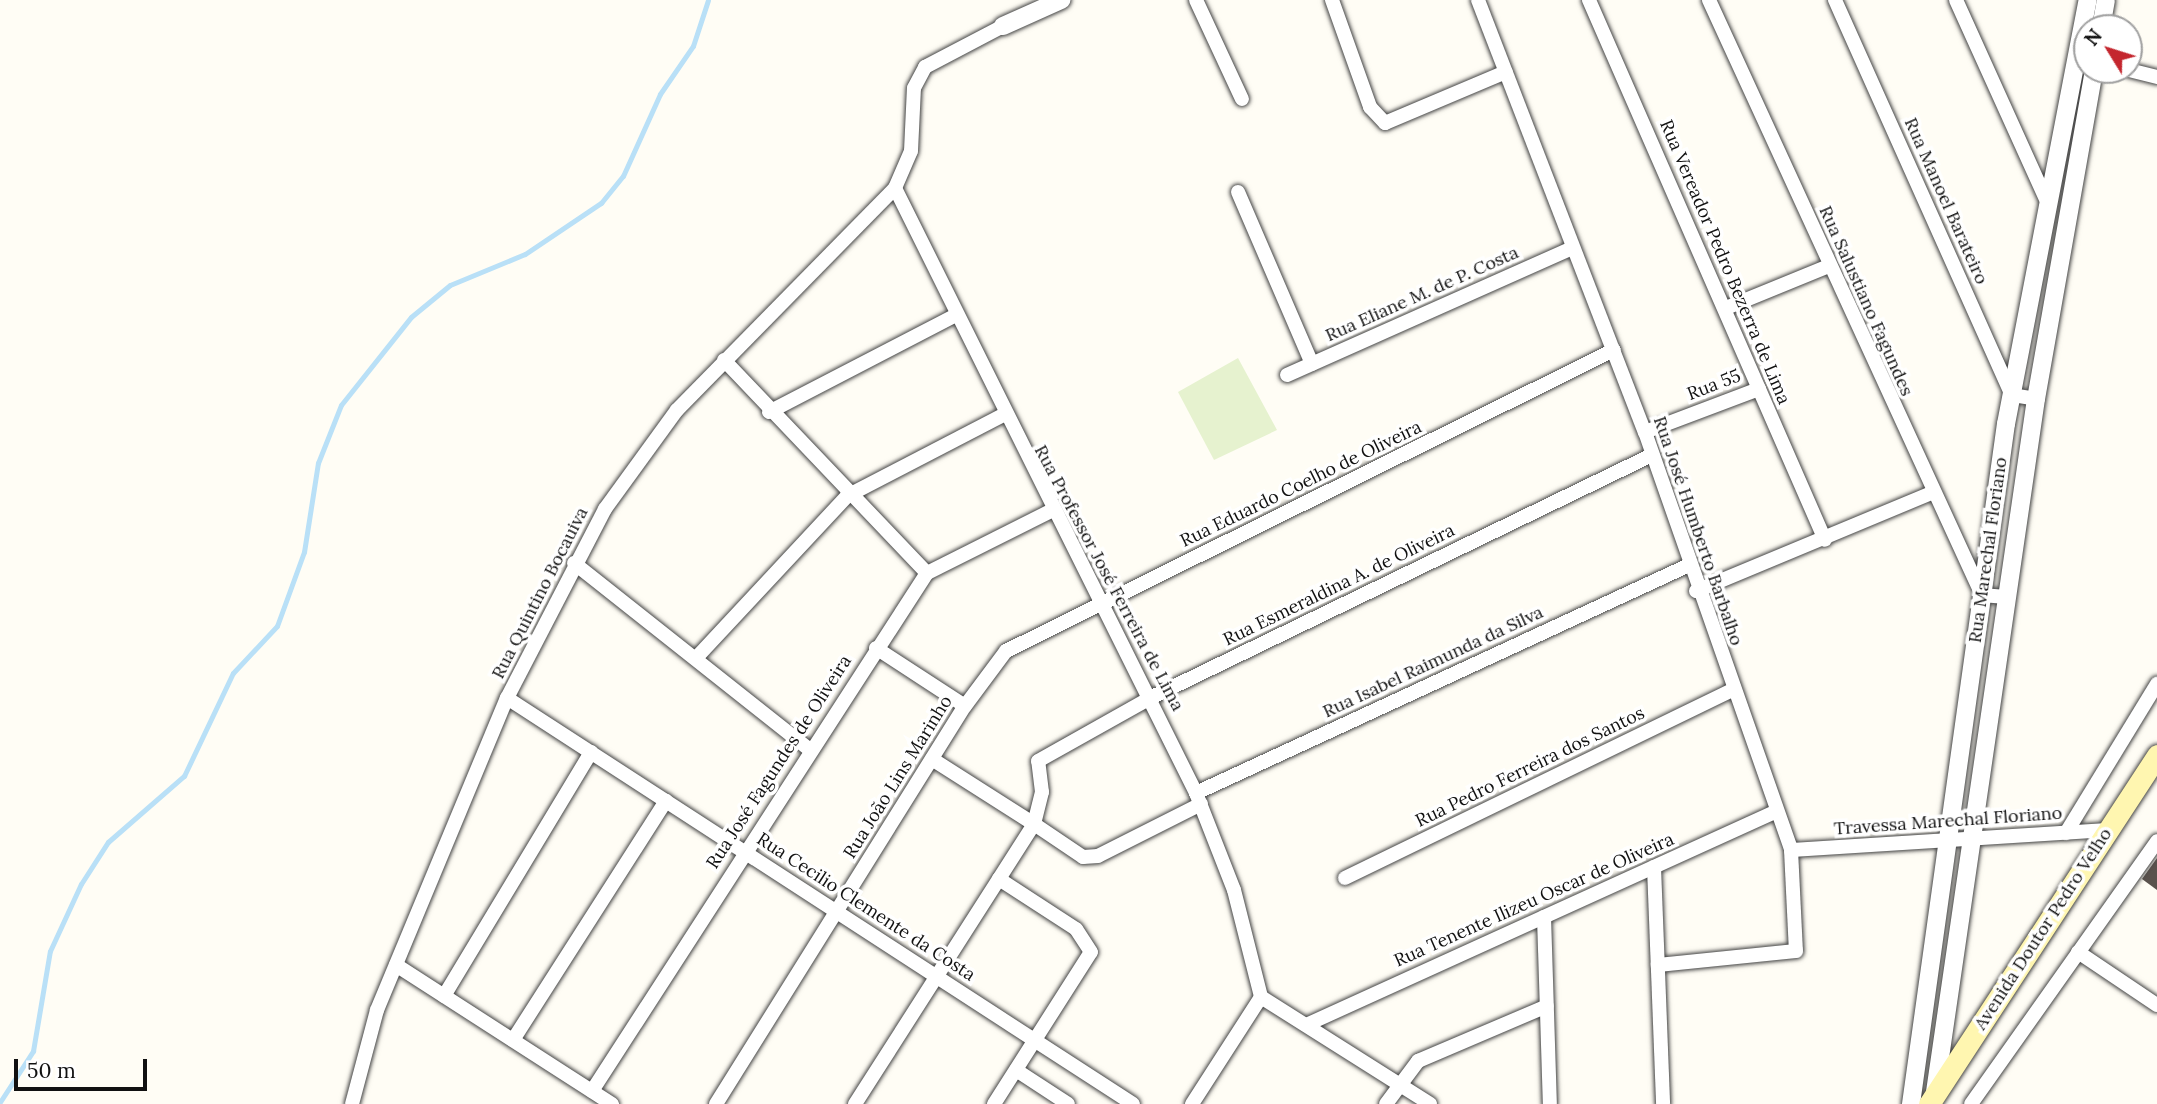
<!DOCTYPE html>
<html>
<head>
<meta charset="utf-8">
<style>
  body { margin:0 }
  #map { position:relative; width:2157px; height:1104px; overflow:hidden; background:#fffdf5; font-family:Lora,serif }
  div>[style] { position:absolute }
  .pitch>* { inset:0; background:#e6f2cf }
  .stream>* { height:5px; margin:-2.5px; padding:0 2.5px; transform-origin:2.5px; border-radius:2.5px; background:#b9e0f7 }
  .building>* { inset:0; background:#5a524d }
  .roads { filter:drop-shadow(0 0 2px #444) drop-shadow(0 0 2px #444) }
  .minor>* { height:14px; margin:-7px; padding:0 7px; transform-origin:7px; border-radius:7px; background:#fff }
  .tertiary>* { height:18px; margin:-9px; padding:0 9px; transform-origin:9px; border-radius:9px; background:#fff }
  .secondary>* { height:21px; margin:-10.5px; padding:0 10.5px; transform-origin:10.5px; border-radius:10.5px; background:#fff6b0 }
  span { translate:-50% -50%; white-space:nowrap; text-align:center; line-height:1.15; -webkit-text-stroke:7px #fff; paint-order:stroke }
  .street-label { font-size:18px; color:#111 }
  .north { position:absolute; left:2073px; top:14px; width:70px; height:70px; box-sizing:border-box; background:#fff; border:2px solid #a0a0a0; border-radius:50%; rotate:308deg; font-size:19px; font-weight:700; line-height:28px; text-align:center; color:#111 }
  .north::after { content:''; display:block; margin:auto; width:24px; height:32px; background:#c4262e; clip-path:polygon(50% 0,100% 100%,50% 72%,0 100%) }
  .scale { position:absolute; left:14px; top:1059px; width:133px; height:32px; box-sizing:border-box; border:4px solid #111; border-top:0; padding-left:9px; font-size:21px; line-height:24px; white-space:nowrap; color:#111; -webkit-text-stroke:5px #fff; paint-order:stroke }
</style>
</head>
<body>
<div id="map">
  <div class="pitch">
    <div style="clip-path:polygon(1238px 358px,1277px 430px,1214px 460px,1178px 392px)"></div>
  </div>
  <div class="stream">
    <div style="left:0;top:1102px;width:61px;rotate:-57.1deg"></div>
    <div style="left:33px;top:1051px;width:101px;rotate:-80.4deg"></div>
    <div style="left:50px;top:951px;width:74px;rotate:-65.2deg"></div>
    <div style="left:81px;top:884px;width:50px;rotate:-57.3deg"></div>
    <div style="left:108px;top:842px;width:101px;rotate:-41deg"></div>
    <div style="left:184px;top:776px;width:114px;rotate:-64.6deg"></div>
    <div style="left:233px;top:673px;width:64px;rotate:-46.9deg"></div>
    <div style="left:277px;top:626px;width:79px;rotate:-70deg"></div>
    <div style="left:304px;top:552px;width:90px;rotate:-81.1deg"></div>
    <div style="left:318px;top:463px;width:62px;rotate:-68.4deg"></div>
    <div style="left:341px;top:405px;width:112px;rotate:-51.5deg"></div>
    <div style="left:411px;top:317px;width:50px;rotate:-39.4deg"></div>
    <div style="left:450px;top:285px;width:81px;rotate:-22.5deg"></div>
    <div style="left:525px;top:254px;width:92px;rotate:-33.9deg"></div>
    <div style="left:601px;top:203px;width:35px;rotate:-51deg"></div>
    <div style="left:623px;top:176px;width:90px;rotate:-65.7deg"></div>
    <div style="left:660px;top:94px;width:58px;rotate:-55.5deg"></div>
    <div style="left:693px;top:46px;width:48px;rotate:-71.9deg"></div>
  </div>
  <div class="building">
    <div style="clip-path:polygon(2157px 858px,2157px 890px,2142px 879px)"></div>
  </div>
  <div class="roads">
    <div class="minor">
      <div style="left:1196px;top:0;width:109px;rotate:65.1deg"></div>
      <div style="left:1332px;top:0;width:114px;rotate:70.4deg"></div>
      <div style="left:1370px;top:107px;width:22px;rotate:47deg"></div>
      <div style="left:1385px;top:123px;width:131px;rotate:-22.9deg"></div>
      <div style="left:1478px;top:0;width:463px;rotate:68.9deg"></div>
      <div style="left:1645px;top:432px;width:443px;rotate:70.7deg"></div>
      <div style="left:1791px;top:850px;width:101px;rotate:87.2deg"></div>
      <div style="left:1796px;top:951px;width:139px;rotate:174.2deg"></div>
      <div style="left:1589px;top:0;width:589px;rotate:66.39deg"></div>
      <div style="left:1709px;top:0;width:655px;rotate:65.35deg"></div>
      <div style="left:1982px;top:595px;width:24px;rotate:5deg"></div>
      <div style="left:1835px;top:0;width:433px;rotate:65.9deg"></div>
      <div style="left:2012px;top:395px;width:24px;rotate:9deg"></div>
      <div style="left:1956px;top:0;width:218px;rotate:65.7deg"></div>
      <div style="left:2129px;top:70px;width:29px;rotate:14deg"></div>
      <div style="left:895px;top:188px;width:676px;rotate:63.55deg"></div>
      <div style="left:1196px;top:793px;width:104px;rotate:68.6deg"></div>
      <div style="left:1234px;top:890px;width:110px;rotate:75.8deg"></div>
      <div style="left:1238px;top:192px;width:187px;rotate:66.7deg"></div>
      <div style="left:1726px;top:308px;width:111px;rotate:-22.2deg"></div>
      <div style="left:724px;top:360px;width:294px;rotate:46.4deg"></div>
      <div style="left:1287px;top:375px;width:312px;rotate:-24deg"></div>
      <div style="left:769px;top:412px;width:211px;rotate:-27.4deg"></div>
      <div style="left:1645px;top:432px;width:122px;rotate:-20.7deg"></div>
      <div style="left:574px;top:563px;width:300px;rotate:38.4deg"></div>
      <div style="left:1696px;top:591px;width:256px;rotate:-22.6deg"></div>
      <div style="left:876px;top:648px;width:106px;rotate:33.1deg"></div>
      <div style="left:697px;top:657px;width:220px;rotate:-47deg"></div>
      <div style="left:847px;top:496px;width:176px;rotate:-27.4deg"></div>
      <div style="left:507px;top:698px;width:746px;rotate:32.97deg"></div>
      <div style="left:1196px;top:793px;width:541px;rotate:-24.81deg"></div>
      <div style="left:1201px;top:804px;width:115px;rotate:153.2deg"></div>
      <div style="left:1098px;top:856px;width:15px;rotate:176deg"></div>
      <div style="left:1083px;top:857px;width:59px;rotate:-146deg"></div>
      <div style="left:1034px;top:824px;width:33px;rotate:-76deg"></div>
      <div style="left:1042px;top:792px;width:31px;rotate:-97deg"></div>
      <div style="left:1038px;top:761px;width:131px;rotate:-29.3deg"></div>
      <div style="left:1152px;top:697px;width:555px;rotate:-25.83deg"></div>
      <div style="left:2066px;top:833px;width:175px;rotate:-58.6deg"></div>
      <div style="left:1791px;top:850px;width:318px;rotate:-3.6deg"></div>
      <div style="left:1654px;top:867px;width:237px;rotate:87.8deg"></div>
      <div style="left:1345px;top:878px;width:431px;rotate:-25.9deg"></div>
      <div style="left:1544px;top:917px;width:187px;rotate:88.2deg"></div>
      <div style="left:2078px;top:952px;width:95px;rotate:33.9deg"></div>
      <div style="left:396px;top:965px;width:257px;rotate:32.8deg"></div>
      <div style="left:444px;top:996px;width:285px;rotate:-58.9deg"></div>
      <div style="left:1261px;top:997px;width:200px;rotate:32.3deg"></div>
      <div style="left:1306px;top:1025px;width:517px;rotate:-24.43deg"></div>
      <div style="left:513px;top:1040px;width:284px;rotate:-57.4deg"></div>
      <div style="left:1016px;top:1070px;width:62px;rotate:33.2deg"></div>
      <div style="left:592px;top:1091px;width:617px;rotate:-57.11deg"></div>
      <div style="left:927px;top:573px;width:139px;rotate:-26.6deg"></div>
      <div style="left:352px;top:1104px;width:97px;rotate:-75.1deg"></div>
      <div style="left:377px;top:1010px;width:338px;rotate:-67.4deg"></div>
      <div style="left:507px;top:698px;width:213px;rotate:-62.6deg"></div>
      <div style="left:605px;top:509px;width:122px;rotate:-54deg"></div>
      <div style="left:677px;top:410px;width:311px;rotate:-45.5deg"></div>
      <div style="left:895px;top:188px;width:40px;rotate:-66.6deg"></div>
      <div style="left:911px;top:151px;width:63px;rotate:-87.3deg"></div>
      <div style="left:914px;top:88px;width:24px;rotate:-62deg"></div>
      <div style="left:925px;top:67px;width:88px;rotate:-27.7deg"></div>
      <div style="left:716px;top:1104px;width:469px;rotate:-58deg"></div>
      <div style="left:965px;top:706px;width:69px;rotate:-53.3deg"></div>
      <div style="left:1006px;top:651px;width:678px;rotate:-26.34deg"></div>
      <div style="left:855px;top:1104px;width:332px;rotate:-57.4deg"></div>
      <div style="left:1034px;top:824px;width:121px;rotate:-147.5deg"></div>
      <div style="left:994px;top:1104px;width:180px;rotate:-57.5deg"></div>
      <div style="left:1091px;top:952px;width:27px;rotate:-123deg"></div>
      <div style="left:1076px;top:929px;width:92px;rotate:-147deg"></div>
      <div style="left:1192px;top:1104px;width:127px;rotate:-57.2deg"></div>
      <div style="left:1386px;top:1104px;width:54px;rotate:-53.3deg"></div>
      <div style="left:1418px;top:1061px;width:140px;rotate:-23.1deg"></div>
      <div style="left:1971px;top:1104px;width:322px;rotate:-54.7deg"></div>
    </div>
    <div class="tertiary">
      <div style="left:1003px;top:26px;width:64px;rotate:-24.1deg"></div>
      <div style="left:2101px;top:28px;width:28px;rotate:-80deg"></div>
      <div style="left:1935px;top:1092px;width:700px;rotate:-81.71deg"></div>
      <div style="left:2036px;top:399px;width:334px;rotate:-80deg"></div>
      <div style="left:1911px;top:1104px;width:687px;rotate:-82.05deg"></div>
      <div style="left:2006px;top:424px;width:432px;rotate:-79.1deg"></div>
    </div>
    <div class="secondary">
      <div style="left:1929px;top:1104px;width:417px;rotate:-56.8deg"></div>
    </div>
  </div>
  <div class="street-label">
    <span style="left:1946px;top:201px;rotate:66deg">Rua Manoel Barateiro</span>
    <span style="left:1725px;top:262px;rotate:67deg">Rua Vereador Pedro Bezerra de Lima</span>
    <span style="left:1422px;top:294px;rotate:-24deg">Rua Eliane M. de P. Costa</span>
    <span style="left:1866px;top:301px;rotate:66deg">Rua Salustiano Fagundes</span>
    <span style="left:1714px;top:385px;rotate:-21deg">Rua 55</span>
    <span style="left:1301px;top:484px;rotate:-26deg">Rua Eduardo Coelho de Oliveira</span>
    <span style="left:1698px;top:531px;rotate:71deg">Rua José Humberto Barbalho</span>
    <span style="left:1988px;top:550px;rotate:-82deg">Rua Marechal Floriano</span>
    <span style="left:1109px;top:578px;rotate:62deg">Rua Professor José Ferreira de Lima</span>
    <span style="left:1339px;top:585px;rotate:-26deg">Rua Esmeraldina A. de Oliveira</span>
    <span style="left:540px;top:593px;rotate:-63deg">Rua Quintino Bocauiva</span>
    <span style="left:1433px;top:662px;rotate:-25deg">Rua Isabel Raimunda da Silva</span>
    <span style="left:779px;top:762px;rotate:-57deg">Rua José Fagundes de Oliveira</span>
    <span style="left:1530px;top:767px;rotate:-26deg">Rua Pedro Ferreira dos Santos</span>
    <span style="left:898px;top:777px;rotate:-58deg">Rua João Lins Marinho</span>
    <span style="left:1948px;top:821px;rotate:-4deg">Travessa Marechal Floriano</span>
    <span style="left:1534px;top:900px;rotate:-24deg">Rua Tenente Ilizeu Oscar de Oliveira</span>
    <span style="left:866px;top:907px;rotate:33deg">Rua Cecilio Clemente da Costa</span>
    <span style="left:2043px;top:929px;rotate:-57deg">Avenida Doutor Pedro Velho</span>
  </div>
  <div class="north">N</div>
  <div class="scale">50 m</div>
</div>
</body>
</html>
